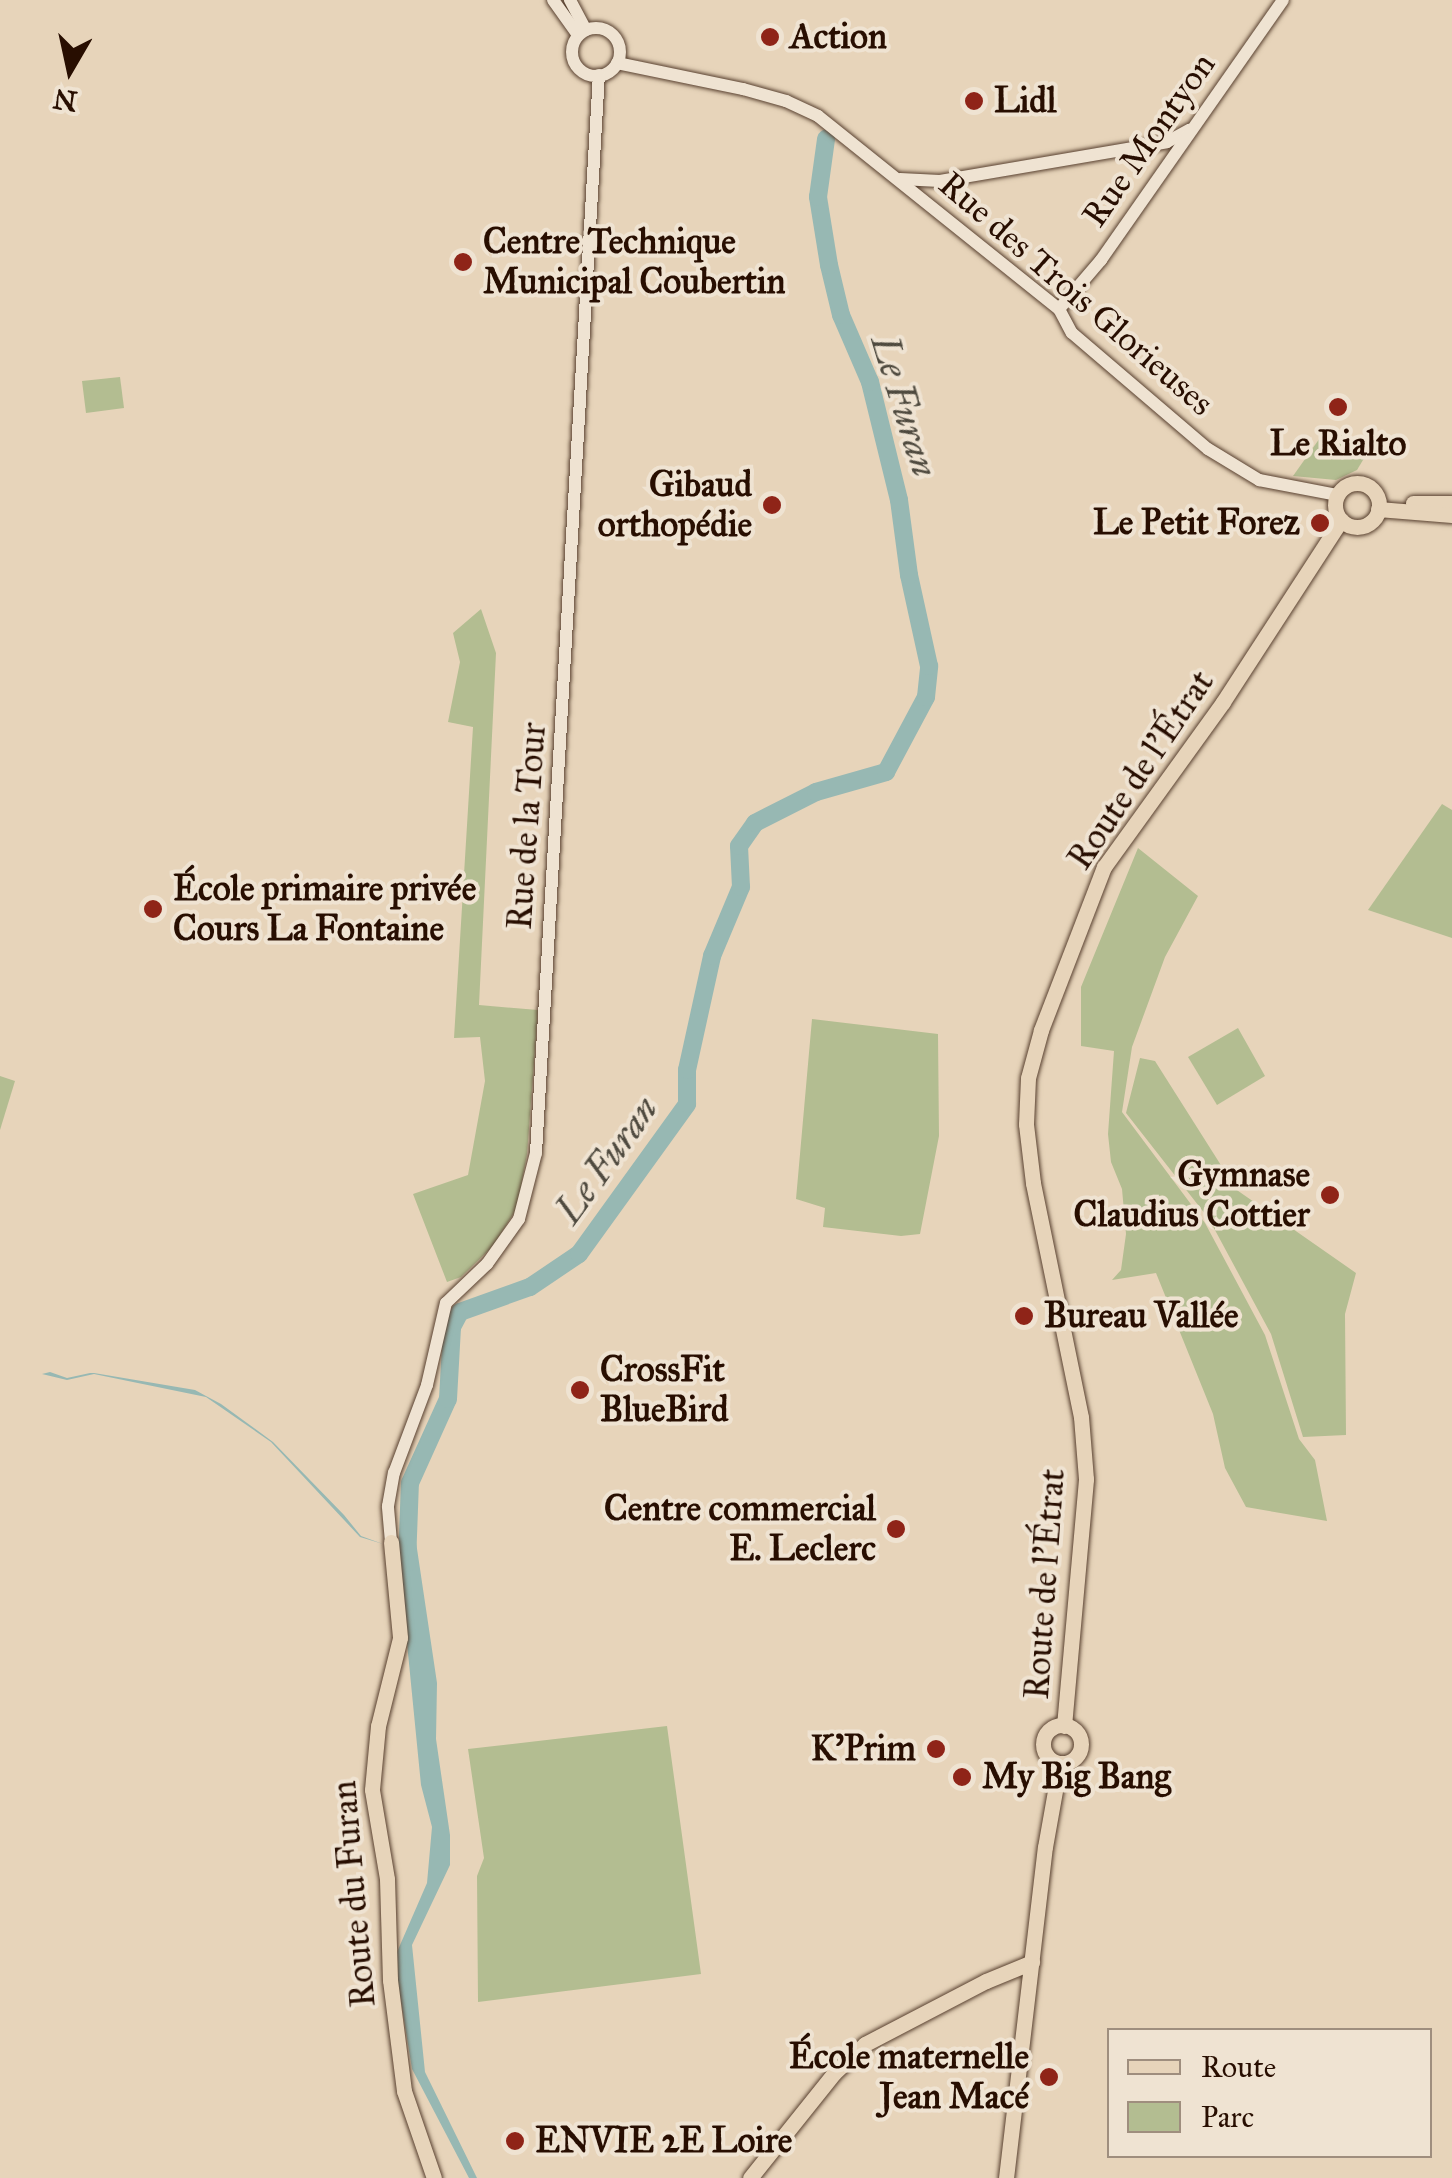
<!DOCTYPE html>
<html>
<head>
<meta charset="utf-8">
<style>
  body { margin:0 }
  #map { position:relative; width:1452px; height:2178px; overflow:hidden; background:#e7d4ba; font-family:"IM FELL Great Primer",serif }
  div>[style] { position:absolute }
  .green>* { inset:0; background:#b3bd91 }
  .water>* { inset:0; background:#97b8b3 }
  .river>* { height:18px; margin:-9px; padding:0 9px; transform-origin:9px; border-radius:9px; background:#97b8b3 }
  .roads { filter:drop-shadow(0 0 2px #58402f) drop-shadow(0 0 2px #58402f) }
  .minor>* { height:12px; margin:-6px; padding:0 6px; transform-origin:6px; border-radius:6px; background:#efe3d2 }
  .minor>.ring { margin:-6px; padding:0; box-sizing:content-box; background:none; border:12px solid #efe3d2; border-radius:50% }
  .major>* { height:15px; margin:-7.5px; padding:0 7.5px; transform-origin:7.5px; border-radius:7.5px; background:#e7d4ba }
  .major>.ring { margin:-7.5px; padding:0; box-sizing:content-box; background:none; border:15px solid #e7d4ba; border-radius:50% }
  .dots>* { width:28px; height:28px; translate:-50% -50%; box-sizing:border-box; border:5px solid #efe3d2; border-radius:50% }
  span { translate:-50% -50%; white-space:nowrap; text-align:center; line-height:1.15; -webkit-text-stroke:8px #efe3d2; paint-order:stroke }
  .poi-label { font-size:35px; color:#280e01; font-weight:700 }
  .left { translate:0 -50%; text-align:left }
  .right { translate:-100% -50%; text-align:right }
  .street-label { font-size:35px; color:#280e01 }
  .water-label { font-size:38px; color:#4f4a3f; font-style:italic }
  .legend { position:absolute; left:1107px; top:2028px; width:325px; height:130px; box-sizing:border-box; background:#efe3d2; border:2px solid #9f8e7e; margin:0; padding:12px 18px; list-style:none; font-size:30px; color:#280e01 }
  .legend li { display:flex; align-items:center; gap:20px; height:50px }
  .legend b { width:50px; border:2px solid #9f8e7e }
  .north { position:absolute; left:20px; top:20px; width:100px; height:100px; -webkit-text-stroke:8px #efe3d2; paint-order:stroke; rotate:189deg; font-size:28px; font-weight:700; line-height:40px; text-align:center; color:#280e01 }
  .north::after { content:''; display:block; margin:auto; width:35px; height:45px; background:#280e01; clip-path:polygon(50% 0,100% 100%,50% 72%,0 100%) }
</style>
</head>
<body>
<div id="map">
  <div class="green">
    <div style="clip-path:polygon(120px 377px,124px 408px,86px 413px,82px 381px)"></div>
    <div style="clip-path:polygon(1327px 428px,1369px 450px,1357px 470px,1336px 480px,1293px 476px)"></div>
    <div style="clip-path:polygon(481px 609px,496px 653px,479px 1005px,538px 1010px,527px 1154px,517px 1208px,493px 1246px,461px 1277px,447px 1282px,413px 1194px,468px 1175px,485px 1081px,480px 1037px,454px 1038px,473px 727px,448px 722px,460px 662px,453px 633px)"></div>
    <div style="clip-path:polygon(1442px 804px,1452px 810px,1452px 938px,1368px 910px)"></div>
    <div style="clip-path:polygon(1138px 848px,1198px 896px,1165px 957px,1132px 1047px,1122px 1112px,1205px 1223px,1265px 1335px,1299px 1439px,1315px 1460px,1327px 1521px,1246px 1507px,1225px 1468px,1213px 1414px,1156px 1273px,1112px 1280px,1121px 1270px,1126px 1234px,1122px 1189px,1111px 1162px,1108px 1134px,1114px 1051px,1081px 1046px,1081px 987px)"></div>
    <div style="clip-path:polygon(812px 1019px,938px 1034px,939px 1136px,920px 1234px,901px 1236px,823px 1227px,825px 1208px,796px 1199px)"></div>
    <div style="clip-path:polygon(1238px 1028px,1265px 1076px,1217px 1105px,1188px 1057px)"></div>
    <div style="clip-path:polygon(1140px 1058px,1155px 1061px,1224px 1170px,1221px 1179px,1356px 1273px,1345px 1314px,1346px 1435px,1303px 1437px,1271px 1334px,1209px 1219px,1126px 1113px)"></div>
    <div style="clip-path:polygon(0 1076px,15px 1081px,0 1130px)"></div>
    <div style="clip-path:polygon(667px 1726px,701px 1974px,478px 2002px,477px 1876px,484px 1858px,468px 1749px)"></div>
  </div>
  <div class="water">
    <div style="clip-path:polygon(50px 1372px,67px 1378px,90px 1373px,94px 1373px,195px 1390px,206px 1396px,221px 1404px,273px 1442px,344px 1515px,361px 1536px,383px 1544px,360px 1537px,271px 1442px,206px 1397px,94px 1374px,67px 1380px,42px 1374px)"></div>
    <div style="clip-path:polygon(397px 1542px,416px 1542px,437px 1683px,436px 1739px,450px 1835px,450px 1865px,412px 1945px,425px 2072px,477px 2178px,469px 2178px,412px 2069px,398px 1983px,397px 1952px,427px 1883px,432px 1827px,421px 1785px)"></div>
  </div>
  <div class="river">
    <div style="left:407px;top:1563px;width:80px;rotate:-87.9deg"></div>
    <div style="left:410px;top:1483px;width:92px;rotate:-65.7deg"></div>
    <div style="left:448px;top:1399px;width:72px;rotate:-86.8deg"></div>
    <div style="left:452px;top:1327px;width:17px;rotate:-62deg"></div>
    <div style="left:460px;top:1312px;width:74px;rotate:-19.7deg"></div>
    <div style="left:530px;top:1287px;width:59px;rotate:-34deg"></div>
    <div style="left:579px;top:1254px;width:185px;rotate:-54.2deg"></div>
    <div style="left:687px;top:1104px;width:34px;rotate:-90deg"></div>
    <div style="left:687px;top:1070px;width:117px;rotate:-77.6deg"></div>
    <div style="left:712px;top:956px;width:75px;rotate:-67.2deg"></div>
    <div style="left:741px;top:887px;width:41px;rotate:-92.8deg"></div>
    <div style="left:739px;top:846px;width:28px;rotate:-55deg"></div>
    <div style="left:755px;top:823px;width:68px;rotate:-26.9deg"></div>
    <div style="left:816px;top:792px;width:73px;rotate:-15.9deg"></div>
    <div style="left:886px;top:772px;width:85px;rotate:-61.9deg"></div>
    <div style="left:926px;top:697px;width:31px;rotate:-84deg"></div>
    <div style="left:929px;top:666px;width:93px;rotate:-102.4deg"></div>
    <div style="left:909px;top:575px;width:76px;rotate:-97.6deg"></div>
    <div style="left:899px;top:500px;width:122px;rotate:-103.8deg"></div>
    <div style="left:870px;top:382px;width:73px;rotate:-113.4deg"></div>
    <div style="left:841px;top:315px;width:51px;rotate:-103.5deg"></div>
    <div style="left:829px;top:265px;width:69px;rotate:-99.2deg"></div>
    <div style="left:818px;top:197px;width:59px;rotate:-82.1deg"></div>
  </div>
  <div class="roads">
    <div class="minor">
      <div style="left:553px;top:0;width:43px;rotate:54.5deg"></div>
      <div style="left:570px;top:0;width:34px;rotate:62deg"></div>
      <div class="ring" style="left:572px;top:28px;width:36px;height:36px"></div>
      <div style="left:617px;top:63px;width:129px;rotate:11.7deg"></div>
      <div style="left:743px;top:89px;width:45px;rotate:15.6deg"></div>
      <div style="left:786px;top:101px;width:35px;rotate:25deg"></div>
      <div style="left:818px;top:116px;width:309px;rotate:38.7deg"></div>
      <div style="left:1059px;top:309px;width:27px;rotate:62deg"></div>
      <div style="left:1072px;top:333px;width:179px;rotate:40.5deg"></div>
      <div style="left:1208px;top:449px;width:60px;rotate:31.3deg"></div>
      <div style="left:1259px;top:480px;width:79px;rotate:10.9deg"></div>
      <div style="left:900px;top:179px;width:40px;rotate:2.9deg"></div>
      <div style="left:940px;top:181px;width:230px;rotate:-9.7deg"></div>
      <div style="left:1167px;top:142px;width:25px;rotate:-29deg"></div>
      <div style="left:1059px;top:309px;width:65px;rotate:-49.4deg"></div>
      <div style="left:1101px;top:260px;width:317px;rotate:-55deg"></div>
      <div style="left:391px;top:1542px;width:36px;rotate:-95deg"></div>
      <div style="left:388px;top:1506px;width:34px;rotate:-80deg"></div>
      <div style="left:394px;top:1473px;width:94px;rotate:-69.4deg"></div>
      <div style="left:427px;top:1385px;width:84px;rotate:-77deg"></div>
      <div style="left:446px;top:1303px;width:57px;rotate:-43.6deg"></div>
      <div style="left:487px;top:1264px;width:55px;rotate:-54.6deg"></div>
      <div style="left:519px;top:1219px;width:68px;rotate:-75.6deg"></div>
      <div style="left:536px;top:1153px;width:1080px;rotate:-86.66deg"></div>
    </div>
    <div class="major">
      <div class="ring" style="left:1335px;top:483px;width:29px;height:29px"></div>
      <div style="left:1413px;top:503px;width:39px"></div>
      <div style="left:1378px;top:509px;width:74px;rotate:4.6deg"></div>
      <div style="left:391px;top:1542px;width:96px;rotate:84.6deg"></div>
      <div style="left:400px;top:1638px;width:91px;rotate:104deg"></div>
      <div style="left:378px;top:1726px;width:64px;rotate:95.4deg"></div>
      <div style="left:372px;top:1790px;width:90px;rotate:80.4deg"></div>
      <div style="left:387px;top:1879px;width:101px;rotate:88.3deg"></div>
      <div style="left:390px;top:1980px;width:112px;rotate:82.8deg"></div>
      <div style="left:404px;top:2091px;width:92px;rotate:71deg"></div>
      <div class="ring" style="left:1043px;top:1725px;width:23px;height:23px"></div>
      <div style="left:1064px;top:1726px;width:248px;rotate:-84.9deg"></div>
      <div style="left:1086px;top:1479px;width:62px;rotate:-94.6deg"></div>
      <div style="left:1081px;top:1417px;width:239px;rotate:-101.6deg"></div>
      <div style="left:1033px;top:1183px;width:59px;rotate:-96.8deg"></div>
      <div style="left:1026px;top:1124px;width:46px;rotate:-87.5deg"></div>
      <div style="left:1028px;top:1078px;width:50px;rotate:-74.8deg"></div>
      <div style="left:1041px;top:1030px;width:175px;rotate:-68.9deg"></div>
      <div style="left:1104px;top:867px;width:203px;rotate:-54.2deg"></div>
      <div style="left:1223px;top:702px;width:217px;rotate:-57deg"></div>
      <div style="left:750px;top:2178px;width:134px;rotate:-51.3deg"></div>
      <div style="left:834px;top:2073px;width:42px;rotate:-43.1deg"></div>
      <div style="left:865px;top:2044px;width:136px;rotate:-27.5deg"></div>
      <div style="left:986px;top:1981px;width:50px;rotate:-22.4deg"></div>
      <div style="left:1006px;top:2178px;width:333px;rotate:-83.3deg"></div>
      <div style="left:1045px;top:1847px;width:85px;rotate:-79.9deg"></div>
    </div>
  </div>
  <div class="dots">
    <div style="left:770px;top:37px;background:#8f2418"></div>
    <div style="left:974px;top:101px;background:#8f2418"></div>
    <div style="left:463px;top:262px;background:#8f2418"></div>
    <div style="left:1338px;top:407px;background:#8f2418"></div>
    <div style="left:772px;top:505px;background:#8f2418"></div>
    <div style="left:1320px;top:523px;background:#8f2418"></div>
    <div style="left:153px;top:909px;background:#8f2418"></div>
    <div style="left:1330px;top:1195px;background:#8f2418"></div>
    <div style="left:1024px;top:1316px;background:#8f2418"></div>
    <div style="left:580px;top:1390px;background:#8f2418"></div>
    <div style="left:896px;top:1529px;background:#8f2418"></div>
    <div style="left:936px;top:1749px;background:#8f2418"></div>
    <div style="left:962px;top:1777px;background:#8f2418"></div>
    <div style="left:1049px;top:2077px;background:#8f2418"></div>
    <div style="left:515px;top:2141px;background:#8f2418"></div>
  </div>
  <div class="poi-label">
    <span class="left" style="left:790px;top:37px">Action</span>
    <span class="left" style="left:994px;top:101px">Lidl</span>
    <span class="left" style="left:483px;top:262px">Centre Technique<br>Municipal Coubertin</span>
    <span style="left:1338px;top:444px">Le Rialto</span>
    <span class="right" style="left:752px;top:505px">Gibaud<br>orthopédie</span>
    <span class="right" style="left:1300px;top:523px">Le Petit Forez</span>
    <span class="left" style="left:173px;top:909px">École primaire privée<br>Cours La Fontaine</span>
    <span class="right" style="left:1310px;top:1195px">Gymnase<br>Claudius Cottier</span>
    <span class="left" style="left:1044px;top:1316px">Bureau Vallée</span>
    <span class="left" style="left:600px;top:1390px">CrossFit<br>BlueBird</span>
    <span class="right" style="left:876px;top:1529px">Centre commercial<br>E. Leclerc</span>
    <span class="right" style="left:916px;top:1749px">K'Prim</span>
    <span class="left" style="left:982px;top:1777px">My Big Bang</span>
    <span class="right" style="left:1029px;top:2077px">École maternelle<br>Jean Macé</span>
    <span class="left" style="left:535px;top:2141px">ENVIE 2E Loire</span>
  </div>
  <div class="street-label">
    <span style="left:1149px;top:140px;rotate:-55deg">Rue Montyon</span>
    <span style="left:1076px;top:294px;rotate:41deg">Rue des Trois Glorieuses</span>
    <span style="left:1141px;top:770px;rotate:-56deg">Route de l'Étrat</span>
    <span style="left:527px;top:826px;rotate:-86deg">Rue de la Tour</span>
    <span style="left:1045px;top:1584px;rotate:-86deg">Route de l'Étrat</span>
    <span style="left:354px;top:1894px;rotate:-95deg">Route du Furan</span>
  </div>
  <div class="water-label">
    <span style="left:904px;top:406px;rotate:73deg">Le Furan</span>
    <span style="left:607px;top:1160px;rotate:-54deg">Le Furan</span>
  </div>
  <ul class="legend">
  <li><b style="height:12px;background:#e7d4ba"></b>Route</li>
  <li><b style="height:28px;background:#b3bd91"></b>Parc</li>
  </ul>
  <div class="north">N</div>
</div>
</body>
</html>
